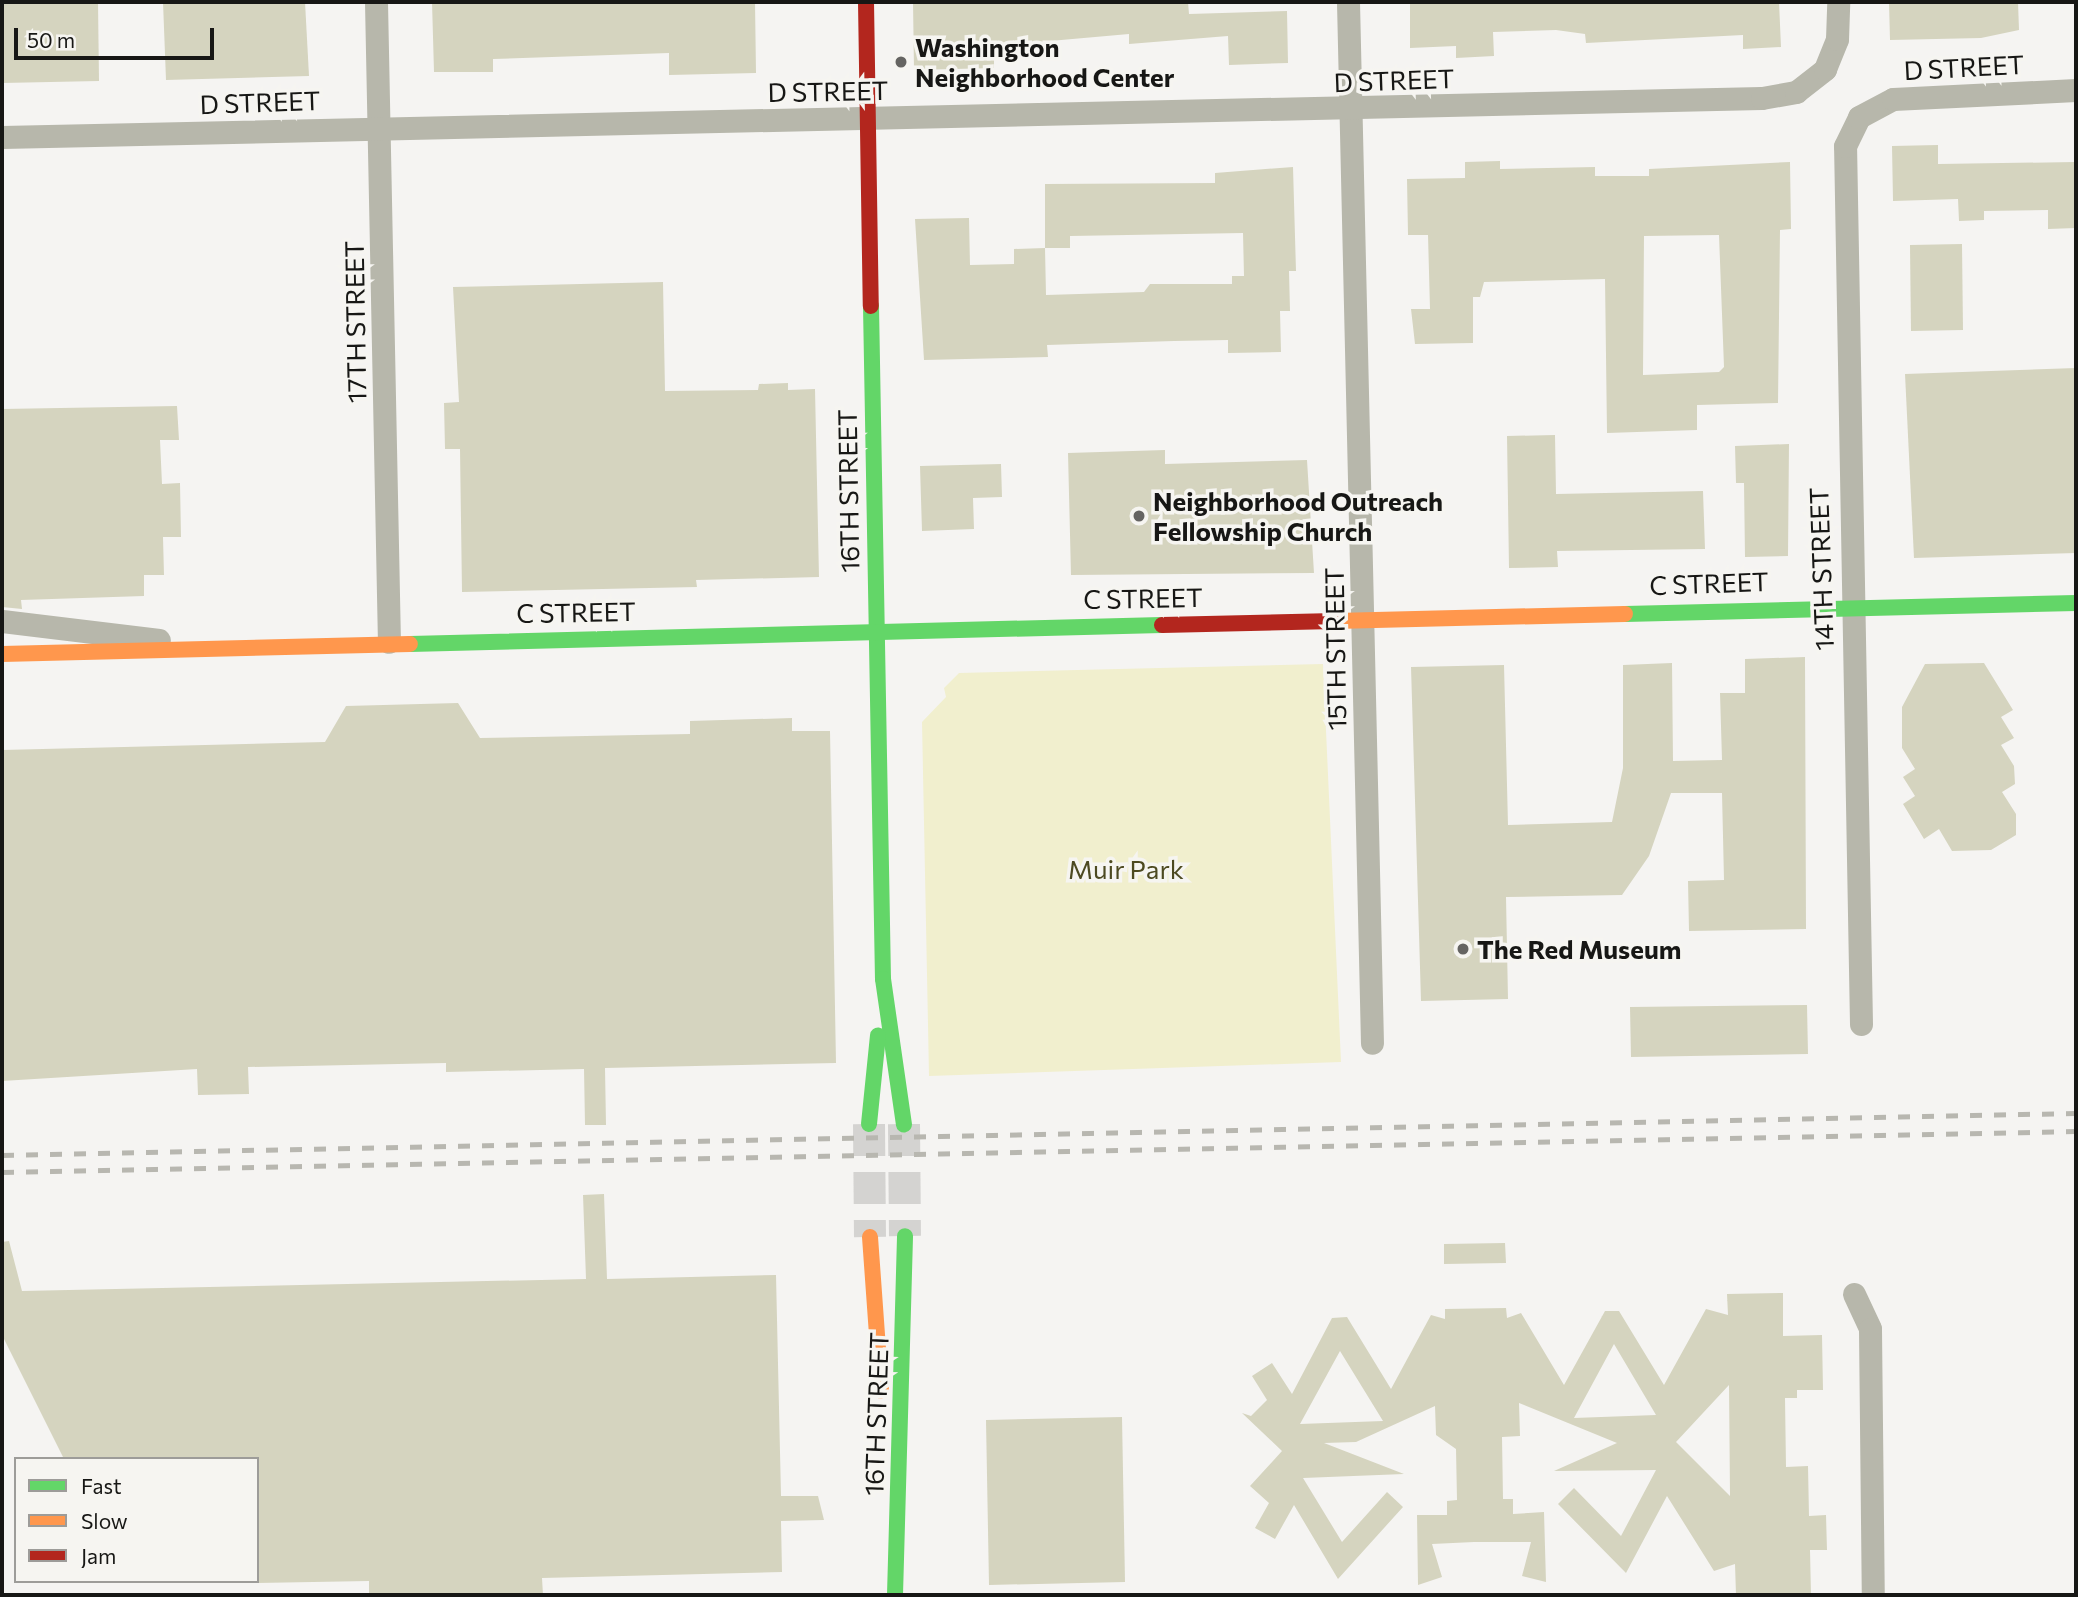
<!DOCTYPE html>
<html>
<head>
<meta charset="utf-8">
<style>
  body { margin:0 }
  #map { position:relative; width:2078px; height:1597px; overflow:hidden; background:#f5f4f2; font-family:Commissioner,sans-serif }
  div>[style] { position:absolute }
  .green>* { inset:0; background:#f1efce }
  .building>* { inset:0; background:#d5d4bf }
  .secondary-tunnel>* { height:32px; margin-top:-16px; transform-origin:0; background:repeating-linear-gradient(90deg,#d4d3d1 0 32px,transparent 0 48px) }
  .street>* { height:23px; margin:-11.5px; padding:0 11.5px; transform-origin:11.5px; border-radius:11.5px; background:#b7b7ab }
  .fast>* { height:16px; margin:-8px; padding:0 8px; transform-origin:8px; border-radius:8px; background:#63d668 }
  .slow>* { height:16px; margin:-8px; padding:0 8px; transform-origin:8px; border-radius:8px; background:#ff974d }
  .jam>* { height:16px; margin:-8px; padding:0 8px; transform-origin:8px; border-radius:8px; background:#b3261e }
  .rail>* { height:5px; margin-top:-2.5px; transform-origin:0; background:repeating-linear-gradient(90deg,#b8b7b0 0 12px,transparent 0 24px) }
  .dots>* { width:19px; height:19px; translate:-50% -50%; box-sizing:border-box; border:4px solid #f6f5f1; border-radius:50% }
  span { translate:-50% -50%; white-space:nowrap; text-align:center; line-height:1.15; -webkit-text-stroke:7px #f6f5f1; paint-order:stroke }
  .poi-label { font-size:26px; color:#171715; font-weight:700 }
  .left { translate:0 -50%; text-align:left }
  .street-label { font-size:26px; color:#171715 }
  .park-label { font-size:26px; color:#4d4a21 }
  .frame { position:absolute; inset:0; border:4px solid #171715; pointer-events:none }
  .legend { position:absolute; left:14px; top:1457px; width:245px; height:126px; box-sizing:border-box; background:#f6f5f1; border:2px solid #9d9c99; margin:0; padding:9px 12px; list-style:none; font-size:21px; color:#171715 }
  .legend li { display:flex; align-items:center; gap:14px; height:35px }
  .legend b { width:35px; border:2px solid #9d9c99 }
  .scale { position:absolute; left:14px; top:28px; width:200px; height:32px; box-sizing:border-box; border:4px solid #171715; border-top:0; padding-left:9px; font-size:21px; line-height:24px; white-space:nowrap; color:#171715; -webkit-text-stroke:5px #f6f5f1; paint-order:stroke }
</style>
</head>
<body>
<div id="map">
  <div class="green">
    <div style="clip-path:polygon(1323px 664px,1341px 1062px,929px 1076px,922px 722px,946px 697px,944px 688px,959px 673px)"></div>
  </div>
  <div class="building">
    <div style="clip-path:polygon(2px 2px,98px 2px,99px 81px,2px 83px)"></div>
    <div style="clip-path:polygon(163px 2px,305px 2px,309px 76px,166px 80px)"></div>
    <div style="clip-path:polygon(432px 2px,755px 2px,756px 73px,669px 75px,669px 53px,493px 59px,493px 72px,434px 72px)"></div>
    <div style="clip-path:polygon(913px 2px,1188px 2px,1189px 14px,1287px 11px,1288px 63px,1229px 65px,1228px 36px,1129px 44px,1129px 34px,994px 46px,994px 68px,914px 70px)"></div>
    <div style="clip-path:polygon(1410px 2px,1779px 2px,1781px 47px,1743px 49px,1743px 35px,1586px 43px,1585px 34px,1556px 30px,1493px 32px,1494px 56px,1456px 58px,1456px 46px,1410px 48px)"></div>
    <div style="clip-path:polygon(1889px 2px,2018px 2px,2019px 30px,1981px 38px,1890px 40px)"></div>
    <div style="clip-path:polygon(1938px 145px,1938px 164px,2075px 162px,2076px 228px,2048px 229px,2048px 210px,1984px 211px,1984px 220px,1959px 221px,1958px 199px,1893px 201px,1892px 146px)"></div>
    <div style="clip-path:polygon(evenodd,1500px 161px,1500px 169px,1595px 167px,1595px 176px,1649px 176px,1649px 169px,1790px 162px,1791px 229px,1780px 230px,1778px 403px,1697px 405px,1697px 430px,1607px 433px,1605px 279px,1484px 282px,1480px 297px,1473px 297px,1473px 343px,1415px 344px,1411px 309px,1430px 309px,1428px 235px,1408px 235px,1407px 179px,1465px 178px,1465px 162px,1500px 161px,1719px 235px,1724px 367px,1719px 372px,1643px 375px,1644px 236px,1719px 235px)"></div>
    <div style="clip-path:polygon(1293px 167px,1296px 271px,1289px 271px,1290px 311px,1280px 311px,1281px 352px,1228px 353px,1228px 340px,1174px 341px,1047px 345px,1048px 357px,924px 360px,915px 219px,969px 218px,970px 265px,1014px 264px,1014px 249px,1045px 248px,1046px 295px,1144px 292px,1150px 284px,1232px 284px,1232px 276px,1244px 276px,1243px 233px,1070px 236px,1070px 248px,1045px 248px,1045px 184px,1215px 183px,1215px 173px)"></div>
    <div style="clip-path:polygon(1962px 244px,1963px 330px,1911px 331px,1910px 245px)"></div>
    <div style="clip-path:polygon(663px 282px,665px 391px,758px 390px,759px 384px,788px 383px,788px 390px,815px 389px,819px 577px,696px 580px,697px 587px,462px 592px,460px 449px,445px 449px,444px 403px,459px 402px,453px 287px)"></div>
    <div style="clip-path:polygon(2076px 368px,2076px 553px,1914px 558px,1905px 374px)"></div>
    <div style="clip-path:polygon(177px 406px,179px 440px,160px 440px,162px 484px,180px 483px,181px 537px,163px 537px,164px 575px,144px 575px,144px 596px,21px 600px,22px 609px,2px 607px,2px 409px)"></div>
    <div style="clip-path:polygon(1555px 435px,1556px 494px,1703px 491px,1705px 549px,1557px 551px,1558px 567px,1509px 568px,1507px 436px)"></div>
    <div style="clip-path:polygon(1789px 444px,1788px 556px,1745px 557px,1744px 483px,1736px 483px,1735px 446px)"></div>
    <div style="clip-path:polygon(1165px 450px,1165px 464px,1307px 460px,1314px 573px,1071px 575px,1068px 453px)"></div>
    <div style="clip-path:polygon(1001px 464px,1002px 497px,973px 498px,974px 529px,922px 531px,920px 466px)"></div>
    <div style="clip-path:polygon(1805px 657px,1806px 929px,1689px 931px,1688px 881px,1724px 880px,1722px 793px,1671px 793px,1649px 856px,1622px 895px,1506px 897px,1508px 999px,1421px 1001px,1411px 667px,1504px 665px,1508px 825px,1612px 822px,1623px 768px,1623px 665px,1672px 663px,1673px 761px,1722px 760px,1720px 693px,1745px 693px,1745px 659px)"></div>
    <div style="clip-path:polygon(1984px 663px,2013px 710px,2001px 717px,2014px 738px,2001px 745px,2014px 766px,2015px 784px,2002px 792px,2016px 814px,2016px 835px,1991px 850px,1952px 851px,1939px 829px,1924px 839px,1903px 804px,1915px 796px,1903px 777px,1915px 769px,1902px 748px,1902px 707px,1925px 664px)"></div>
    <div style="clip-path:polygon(458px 703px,480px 738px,690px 734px,690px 721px,792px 718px,792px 731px,830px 731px,836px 1063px,605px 1068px,606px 1125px,585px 1125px,584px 1069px,446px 1072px,446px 1063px,248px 1067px,249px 1094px,198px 1095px,197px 1069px,2px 1081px,2px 750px,325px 742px,346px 706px)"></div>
    <div style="clip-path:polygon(1807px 1005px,1808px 1054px,1631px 1057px,1630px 1007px)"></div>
    <div style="clip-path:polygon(604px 1194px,607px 1279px,776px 1275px,781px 1496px,818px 1496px,824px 1520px,781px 1521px,782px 1572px,542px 1578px,543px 1595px,369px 1595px,369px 1581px,257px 1583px,257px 1459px,64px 1459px,2px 1335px,2px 1242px,9px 1241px,22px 1291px,586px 1279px,583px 1195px)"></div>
    <div style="clip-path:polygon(1505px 1243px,1506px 1263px,1444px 1264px,1444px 1244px)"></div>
    <div style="clip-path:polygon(evenodd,1783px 1293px,1783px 1336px,1822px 1335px,1823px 1390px,1797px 1390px,1797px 1398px,1785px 1398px,1786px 1467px,1808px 1466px,1809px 1516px,1826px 1515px,1827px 1550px,1810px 1550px,1811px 1595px,1736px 1595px,1735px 1564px,1714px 1571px,1667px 1496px,1626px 1573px,1558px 1504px,1574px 1488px,1621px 1536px,1656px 1470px,1554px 1471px,1617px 1443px,1519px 1403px,1520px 1436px,1502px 1437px,1503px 1499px,1513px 1499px,1513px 1514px,1544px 1512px,1546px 1582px,1522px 1576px,1531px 1542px,1474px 1542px,1432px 1544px,1442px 1577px,1418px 1585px,1417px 1515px,1447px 1515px,1447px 1501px,1457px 1500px,1456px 1449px,1436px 1435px,1435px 1406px,1356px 1442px,1324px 1443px,1404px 1474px,1303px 1478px,1342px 1542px,1387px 1492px,1403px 1507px,1338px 1579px,1294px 1505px,1275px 1539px,1255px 1528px,1269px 1503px,1250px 1486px,1282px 1451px,1242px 1413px,1251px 1416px,1267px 1400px,1252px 1376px,1272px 1363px,1292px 1394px,1332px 1318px,1347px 1317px,1391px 1389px,1431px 1315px,1445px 1319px,1445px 1309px,1506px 1308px,1507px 1318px,1521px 1313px,1564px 1385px,1605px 1311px,1619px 1311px,1664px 1385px,1706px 1309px,1728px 1315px,1727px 1294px,1783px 1293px,1614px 1344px,1656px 1415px,1574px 1418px,1614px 1344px,1783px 1293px,1340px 1351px,1383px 1421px,1300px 1424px,1340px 1351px,1783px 1293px,1729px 1385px,1730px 1496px,1676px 1442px,1729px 1385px)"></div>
    <div style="clip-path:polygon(1122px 1417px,1125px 1582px,989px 1585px,986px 1420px)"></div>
  </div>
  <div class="secondary-tunnel">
    <div style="left:869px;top:1124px;width:113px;rotate:89.5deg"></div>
    <div style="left:904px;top:1124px;width:112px;rotate:89.5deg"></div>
  </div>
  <div class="street">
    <div style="left:376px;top:2px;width:640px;rotate:88.84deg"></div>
    <div style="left:1348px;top:2px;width:1041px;rotate:88.68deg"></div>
    <div style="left:2px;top:137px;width:1760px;rotate:-1.27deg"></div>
    <div style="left:1762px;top:98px;width:35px;rotate:-10deg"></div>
    <div style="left:1796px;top:92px;width:37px;rotate:-38deg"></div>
    <div style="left:1825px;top:69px;width:32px;rotate:-68deg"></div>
    <div style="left:1837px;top:39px;width:37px;rotate:-88deg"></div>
    <div style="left:2px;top:621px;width:158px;rotate:6.9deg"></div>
    <div style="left:1861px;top:1024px;width:878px;rotate:-91.04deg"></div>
    <div style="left:1845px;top:146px;width:32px;rotate:-64deg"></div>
    <div style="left:1859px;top:117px;width:38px;rotate:-28deg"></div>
    <div style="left:1893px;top:99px;width:183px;rotate:-2.8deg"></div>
    <div style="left:1854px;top:1294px;width:38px;rotate:65deg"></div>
    <div style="left:1870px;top:1329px;width:266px;rotate:89.4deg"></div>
  </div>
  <div class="fast">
    <div style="left:871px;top:306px;width:673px;rotate:88.98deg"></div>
    <div style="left:883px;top:979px;width:147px;rotate:81.8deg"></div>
    <div style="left:1625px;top:614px;width:451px;rotate:-1.4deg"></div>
    <div style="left:410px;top:644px;width:752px;rotate:-1.45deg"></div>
    <div style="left:869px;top:1124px;width:89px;rotate:-84.2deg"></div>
    <div style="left:895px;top:1595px;width:359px;rotate:-88.4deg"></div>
  </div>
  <div class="slow">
    <div style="left:1335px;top:621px;width:290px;rotate:-1.4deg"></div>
    <div style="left:2px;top:654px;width:408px;rotate:-1.4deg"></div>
    <div style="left:870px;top:1237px;width:154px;rotate:85.9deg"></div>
  </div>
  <div class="jam">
    <div style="left:866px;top:2px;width:304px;rotate:89.1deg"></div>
    <div style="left:1162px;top:625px;width:173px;rotate:-1.3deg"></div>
  </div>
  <div class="rail">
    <div style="left:2px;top:1155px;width:2074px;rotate:-1.16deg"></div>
    <div style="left:2px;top:1172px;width:2074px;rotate:-1.13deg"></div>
  </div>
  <div class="dots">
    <div style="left:901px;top:62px;background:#656462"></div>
    <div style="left:1139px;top:516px;background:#656462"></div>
    <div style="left:1463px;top:949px;background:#656462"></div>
  </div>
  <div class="poi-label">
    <span class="left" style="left:915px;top:62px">Washington<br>Neighborhood Center</span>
    <span class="left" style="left:1153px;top:516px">Neighborhood Outreach<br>Fellowship Church</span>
    <span class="left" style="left:1477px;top:949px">The Red Museum</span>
  </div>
  <div class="street-label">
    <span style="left:1964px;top:67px;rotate:-3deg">D STREET</span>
    <span style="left:1394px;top:80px;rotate:-2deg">D STREET</span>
    <span style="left:828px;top:91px;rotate:-1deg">D STREET</span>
    <span style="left:260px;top:102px;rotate:-2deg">D STREET</span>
    <span style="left:355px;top:322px;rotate:-91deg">17TH STREET</span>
    <span style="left:848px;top:491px;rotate:-91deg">16TH STREET</span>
    <span style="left:1821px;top:569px;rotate:-92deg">14TH STREET</span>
    <span style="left:1709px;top:583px;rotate:-2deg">C STREET</span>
    <span style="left:1143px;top:598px;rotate:-1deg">C STREET</span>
    <span style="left:576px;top:612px;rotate:-1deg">C STREET</span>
    <span style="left:1335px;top:649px;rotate:-91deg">15TH STREET</span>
    <span style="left:876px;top:1414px;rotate:-88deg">16TH STREET</span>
  </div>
  <div class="park-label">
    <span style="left:1126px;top:869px">Muir Park</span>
  </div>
  <div class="frame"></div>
  <ul class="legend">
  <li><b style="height:9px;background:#63d668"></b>Fast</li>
  <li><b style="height:9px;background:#ff974d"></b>Slow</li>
  <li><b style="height:9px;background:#b3261e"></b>Jam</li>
  </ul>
  <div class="scale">50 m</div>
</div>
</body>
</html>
